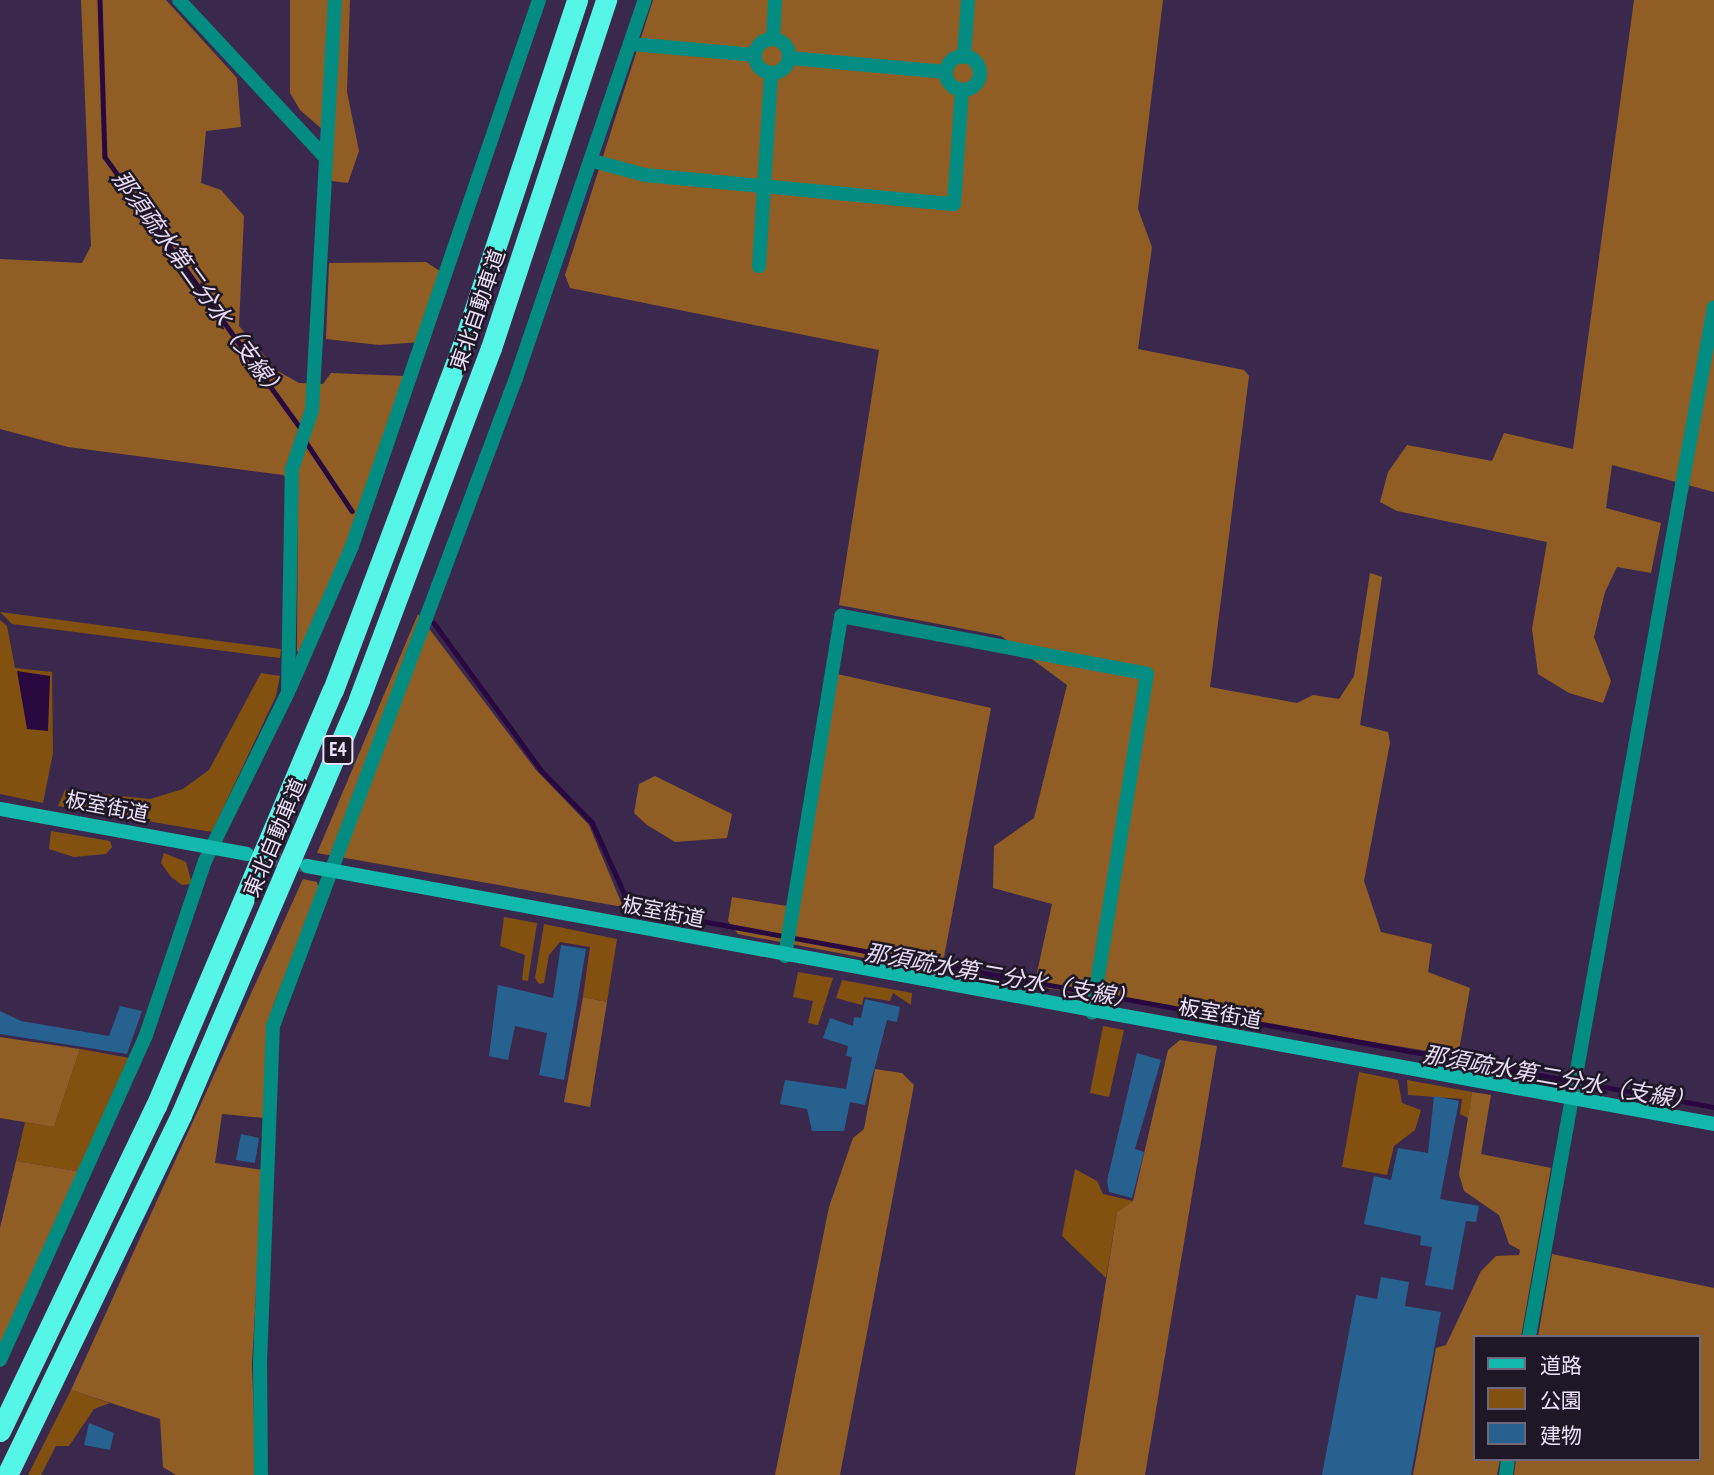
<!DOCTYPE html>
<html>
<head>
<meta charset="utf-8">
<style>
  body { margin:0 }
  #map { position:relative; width:1714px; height:1475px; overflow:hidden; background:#3b294d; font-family:"PT Sans Narrow","Noto Sans JP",sans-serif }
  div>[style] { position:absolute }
  .green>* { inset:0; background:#82500f }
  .forest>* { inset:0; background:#905e24 }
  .water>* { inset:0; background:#28083f }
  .stream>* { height:4.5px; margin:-2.25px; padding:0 2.25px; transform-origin:2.25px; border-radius:2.25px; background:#28083f }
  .building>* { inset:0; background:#266190 }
  .secondary-tunnel>* { height:14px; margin-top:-7px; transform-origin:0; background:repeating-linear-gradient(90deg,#564567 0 14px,transparent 0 21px) }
  .minor>* { height:14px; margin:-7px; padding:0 7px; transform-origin:7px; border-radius:7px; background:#028c82 }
  .minor>.ring { margin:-7px; padding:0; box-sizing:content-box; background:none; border:14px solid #028c82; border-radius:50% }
  .tertiary>* { height:14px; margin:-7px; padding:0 7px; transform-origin:7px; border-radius:7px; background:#028c82 }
  .secondary>* { height:14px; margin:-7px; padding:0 7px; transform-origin:7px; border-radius:7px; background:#11b8ac }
  .motorway>* { height:21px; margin:-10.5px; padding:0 10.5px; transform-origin:10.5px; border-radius:10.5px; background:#55f6e7 }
  span { translate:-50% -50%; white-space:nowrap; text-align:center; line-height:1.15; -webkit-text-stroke:5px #1e1726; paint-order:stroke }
  .shield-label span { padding:2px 5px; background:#1e1726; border:2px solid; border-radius:5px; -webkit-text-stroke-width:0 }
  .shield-label { font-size:19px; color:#ece1f8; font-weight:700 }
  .street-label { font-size:21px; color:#ece1f8 }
  .water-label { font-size:23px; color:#e7daf5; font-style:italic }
  .legend { position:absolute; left:1473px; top:1335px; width:228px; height:126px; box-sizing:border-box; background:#1e1726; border:2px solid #70687a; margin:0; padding:9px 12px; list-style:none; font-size:21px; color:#ece1f8 }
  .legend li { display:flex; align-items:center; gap:14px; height:35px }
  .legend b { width:35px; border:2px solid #70687a }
</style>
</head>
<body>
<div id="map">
  <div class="green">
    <div style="clip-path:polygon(0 612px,281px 649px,280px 658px,12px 624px)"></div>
    <div style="clip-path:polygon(0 620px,7px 626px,15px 668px,52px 672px,53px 753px,43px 803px,0 794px)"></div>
    <div style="clip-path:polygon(261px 673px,280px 676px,276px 696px,212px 832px,58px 806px,65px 790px,150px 799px,183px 789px,209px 770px)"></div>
    <div style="clip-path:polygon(51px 831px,110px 841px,112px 847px,106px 854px,74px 857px,49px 849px)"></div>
    <div style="clip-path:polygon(164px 853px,186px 862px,192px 884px,182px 885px,171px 877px,161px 863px)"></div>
    <div style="clip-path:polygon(504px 917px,537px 923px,528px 981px,522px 980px,525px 955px,500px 946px)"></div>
    <div style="clip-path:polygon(544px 924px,617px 939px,607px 1002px,583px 997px,590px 947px,560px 942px,549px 955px,544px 983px,539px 984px,535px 978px)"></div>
    <div style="clip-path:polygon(798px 972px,833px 978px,818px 1025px,808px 1023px,813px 1001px,793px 997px)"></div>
    <div style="clip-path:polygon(842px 980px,912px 993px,911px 1005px,893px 993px,890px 1001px,864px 997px,862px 1005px,836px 998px)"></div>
    <div style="clip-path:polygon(1103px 1026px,1124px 1030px,1109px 1097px,1090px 1093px)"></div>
    <div style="clip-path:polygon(80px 1049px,130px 1058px,83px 1172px,16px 1161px,25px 1122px,54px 1127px)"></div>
    <div style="clip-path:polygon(1359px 1072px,1398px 1080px,1402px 1103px,1421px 1110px,1415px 1130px,1394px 1146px,1387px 1175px,1342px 1167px)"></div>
    <div style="clip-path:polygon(1407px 1080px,1472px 1092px,1468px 1118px,1460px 1114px,1462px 1099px,1408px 1095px)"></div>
    <div style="clip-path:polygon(1075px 1169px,1097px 1181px,1103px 1194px,1133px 1201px,1117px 1212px,1106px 1278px,1062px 1236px)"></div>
    <div style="clip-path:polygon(71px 1390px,110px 1403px,94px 1409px,69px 1446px,56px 1446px,41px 1475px,28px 1475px)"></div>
  </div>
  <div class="forest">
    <div style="clip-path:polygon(81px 0,166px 0,237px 78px,241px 127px,206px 131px,201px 183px,221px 190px,244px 216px,239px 326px,276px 370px,299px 383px,323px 384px,331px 373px,405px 376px,410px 381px,302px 655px,297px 651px,298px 490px,283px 475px,68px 447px,0 429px,0 259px,82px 263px,91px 246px)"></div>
    <div style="clip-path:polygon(290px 0,350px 0,347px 92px,359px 151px,348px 183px,332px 181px,330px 136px,300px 110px,290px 93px)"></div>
    <div style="clip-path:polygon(653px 0,1163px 0,1138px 209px,1152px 247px,1138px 349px,1244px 370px,1249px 376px,1210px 687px,1297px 703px,1313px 695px,1339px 699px,1354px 676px,1370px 573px,1382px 577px,1360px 725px,1388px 732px,1390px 743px,1364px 881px,1381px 932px,1432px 944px,1428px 972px,1470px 988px,1458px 1056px,1034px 986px,1052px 904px,993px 888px,994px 846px,1034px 818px,1067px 685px,1001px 636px,839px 605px,879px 350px,570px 288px,565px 275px)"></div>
    <div style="clip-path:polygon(1634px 0,1714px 0,1714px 492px,1612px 465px,1606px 508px,1661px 523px,1651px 573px,1617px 567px,1605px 592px,1594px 637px,1611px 681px,1603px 703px,1569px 693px,1538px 674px,1532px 629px,1547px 542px,1397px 511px,1380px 502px,1388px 472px,1407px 445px,1492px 461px,1504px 433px,1573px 449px)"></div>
    <div style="clip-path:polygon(426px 262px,440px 271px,422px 342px,379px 345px,326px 339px,329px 263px)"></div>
    <div style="clip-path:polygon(418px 614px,536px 770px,589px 825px,623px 907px,317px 853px)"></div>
    <div style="clip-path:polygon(837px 674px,991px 708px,944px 957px,929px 970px,738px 934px,728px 921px,732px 897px,799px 908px)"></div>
    <div style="clip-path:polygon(655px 776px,732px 814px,727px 838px,675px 842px,647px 825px,634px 813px,639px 784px)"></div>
    <div style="clip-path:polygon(303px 879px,317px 882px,319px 889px,273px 1006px,265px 1118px,222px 1114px,215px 1163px,263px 1170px,252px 1364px,256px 1475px,176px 1475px,163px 1467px,160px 1419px,71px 1390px)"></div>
    <div style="clip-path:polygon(583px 997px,607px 1002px,590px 1107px,564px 1102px)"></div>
    <div style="clip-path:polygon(0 1037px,80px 1049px,54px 1127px,0 1118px)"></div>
    <div style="clip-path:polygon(1180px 1040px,1217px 1046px,1145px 1475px,1075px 1475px,1117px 1212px,1133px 1201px,1168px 1050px)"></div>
    <div style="clip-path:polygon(875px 1069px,902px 1073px,914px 1085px,840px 1475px,775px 1475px,829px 1207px,853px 1138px,864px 1129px)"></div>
    <div style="clip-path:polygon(1472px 1092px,1491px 1095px,1481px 1154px,1551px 1168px,1521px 1337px,1474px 1337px,1474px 1459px,1500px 1459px,1497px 1475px,1413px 1475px,1436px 1348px,1446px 1345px,1481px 1271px,1496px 1256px,1519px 1255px,1520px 1250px,1509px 1244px,1499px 1215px,1464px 1191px,1459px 1174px)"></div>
    <div style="clip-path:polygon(16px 1161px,83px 1172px,0 1354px,0 1228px)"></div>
    <div style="clip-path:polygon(1552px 1254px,1714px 1288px,1714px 1475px,1514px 1475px,1516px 1459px,1698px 1459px,1698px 1337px,1538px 1337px)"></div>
  </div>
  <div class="water">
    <div style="clip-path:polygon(17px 671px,50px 676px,48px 731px,27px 729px)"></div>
  </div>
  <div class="stream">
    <div style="left:100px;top:0;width:157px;rotate:88.2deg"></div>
    <div style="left:105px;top:157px;width:337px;rotate:54.2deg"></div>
    <div style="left:306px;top:442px;width:83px;rotate:56.3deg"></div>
    <div style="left:434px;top:623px;width:182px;rotate:53.9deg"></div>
    <div style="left:541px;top:770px;width:73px;rotate:45.6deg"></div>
    <div style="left:592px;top:822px;width:94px;rotate:65.6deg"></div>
    <div style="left:631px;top:908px;width:1101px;rotate:10.41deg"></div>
  </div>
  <div class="building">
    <div style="clip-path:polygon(561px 945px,586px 949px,564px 1080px,539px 1075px,547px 1033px,515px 1026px,508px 1060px,489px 1056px,498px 985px,553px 998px)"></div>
    <div style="clip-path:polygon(865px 999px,900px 1007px,897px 1022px,887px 1020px,865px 1105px,850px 1102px,844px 1131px,812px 1131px,807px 1109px,780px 1104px,785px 1080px,846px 1089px,852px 1057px,846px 1056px,848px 1046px,823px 1038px,830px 1018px,853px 1026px,854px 1017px,861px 1018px)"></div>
    <div style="clip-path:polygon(120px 1006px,142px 1011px,127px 1054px,0 1034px,0 1011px,21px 1021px,109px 1036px)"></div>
    <div style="clip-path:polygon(1137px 1053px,1161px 1060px,1135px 1149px,1144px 1152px,1132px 1198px,1109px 1192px,1107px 1181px)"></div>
    <div style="clip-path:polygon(1434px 1096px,1459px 1101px,1440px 1199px,1479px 1206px,1476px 1222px,1466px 1221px,1453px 1290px,1425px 1285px,1432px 1247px,1420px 1245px,1421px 1236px,1364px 1224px,1374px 1176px,1391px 1180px,1398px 1148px,1428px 1153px)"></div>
    <div style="clip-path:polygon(241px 1134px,259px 1138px,255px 1163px,236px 1160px)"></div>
    <div style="clip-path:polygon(1381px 1277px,1409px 1282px,1405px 1306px,1441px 1312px,1411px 1475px,1322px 1475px,1356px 1295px,1377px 1299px)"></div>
    <div style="clip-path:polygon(89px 1423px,114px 1433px,110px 1450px,84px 1445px)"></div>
  </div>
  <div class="secondary-tunnel">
    <div style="left:253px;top:855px;width:55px;rotate:11.5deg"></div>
  </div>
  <div class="minor">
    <div style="left:179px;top:0;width:213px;rotate:47.1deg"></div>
    <div style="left:773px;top:39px;width:39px;rotate:-87deg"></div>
    <div class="ring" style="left:755px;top:39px;width:20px;height:20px"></div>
    <div style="left:632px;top:44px;width:123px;rotate:5.1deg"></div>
    <div class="ring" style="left:946px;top:56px;width:20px;height:20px"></div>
    <div style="left:964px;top:57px;width:57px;rotate:-86deg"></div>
    <div style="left:789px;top:58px;width:158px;rotate:5.1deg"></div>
    <div style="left:593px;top:161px;width:54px;rotate:15.1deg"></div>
    <div style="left:645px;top:175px;width:310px;rotate:5.4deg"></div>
    <div style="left:954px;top:204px;width:114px;rotate:-86deg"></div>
    <div style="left:759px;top:266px;width:193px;rotate:-86.4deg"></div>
    <div style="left:290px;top:688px;width:155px;rotate:-66.4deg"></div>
    <div style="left:352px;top:546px;width:577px;rotate:-71.09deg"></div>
    <div style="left:785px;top:956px;width:345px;rotate:-80.6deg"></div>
    <div style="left:841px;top:616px;width:311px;rotate:10.7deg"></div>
    <div style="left:1147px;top:674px;width:343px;rotate:99.2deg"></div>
    <div style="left:0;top:1360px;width:356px;rotate:-65.8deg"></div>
    <div style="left:146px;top:1035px;width:184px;rotate:-71.3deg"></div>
    <div style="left:205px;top:861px;width:188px;rotate:-63.8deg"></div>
    <div style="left:288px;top:692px;width:223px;rotate:-89deg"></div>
    <div style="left:292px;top:469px;width:62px;rotate:-71.3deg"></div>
    <div style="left:312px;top:410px;width:411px;rotate:-86.8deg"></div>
    <div style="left:261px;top:1475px;width:112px;rotate:-90.5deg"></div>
    <div style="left:260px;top:1363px;width:337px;rotate:-87.8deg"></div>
    <div style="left:273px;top:1026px;width:692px;rotate:-69.44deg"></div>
    <div style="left:516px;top:378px;width:399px;rotate:-71.2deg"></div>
  </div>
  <div class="tertiary">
    <div style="left:1529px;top:1337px;width:1046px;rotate:-79.82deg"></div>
    <div style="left:1506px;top:1475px;width:16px;rotate:-83deg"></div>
  </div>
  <div class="secondary">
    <div style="left:0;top:809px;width:251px;rotate:10.3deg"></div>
    <div style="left:307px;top:866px;width:1430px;rotate:10.39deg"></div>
  </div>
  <div class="motorway">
    <div style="left:0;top:1431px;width:361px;rotate:-64.4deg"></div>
    <div style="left:156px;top:1106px;width:452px;rotate:-67deg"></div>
    <div style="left:333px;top:690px;width:375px;rotate:-69.4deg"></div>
    <div style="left:465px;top:339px;width:357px;rotate:-71.7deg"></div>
    <div style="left:7px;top:1475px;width:400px;rotate:-64.2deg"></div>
    <div style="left:181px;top:1115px;width:452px;rotate:-66.8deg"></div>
    <div style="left:359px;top:699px;width:375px;rotate:-69.4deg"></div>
    <div style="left:491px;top:348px;width:367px;rotate:-71.7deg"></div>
  </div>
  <div class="shield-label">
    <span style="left:338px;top:750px">E4</span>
  </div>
  <div class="street-label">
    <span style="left:478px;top:310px;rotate:-71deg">東北自動車道</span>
    <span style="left:107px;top:807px;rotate:11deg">板室街道</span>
    <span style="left:275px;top:838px;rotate:-67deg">東北自動車道</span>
    <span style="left:663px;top:912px;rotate:11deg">板室街道</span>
    <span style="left:1220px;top:1014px;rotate:10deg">板室街道</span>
  </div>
  <div class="water-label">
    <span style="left:199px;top:285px;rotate:54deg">那須疏水第二分水（支線）</span>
    <span style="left:1001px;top:976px;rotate:10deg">那須疏水第二分水（支線）</span>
    <span style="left:1559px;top:1078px;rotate:10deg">那須疏水第二分水（支線）</span>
  </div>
  <ul class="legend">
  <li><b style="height:9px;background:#11b8ac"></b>道路</li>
  <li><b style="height:19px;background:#82500f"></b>公園</li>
  <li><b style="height:19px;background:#266190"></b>建物</li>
  </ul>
</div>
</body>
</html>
